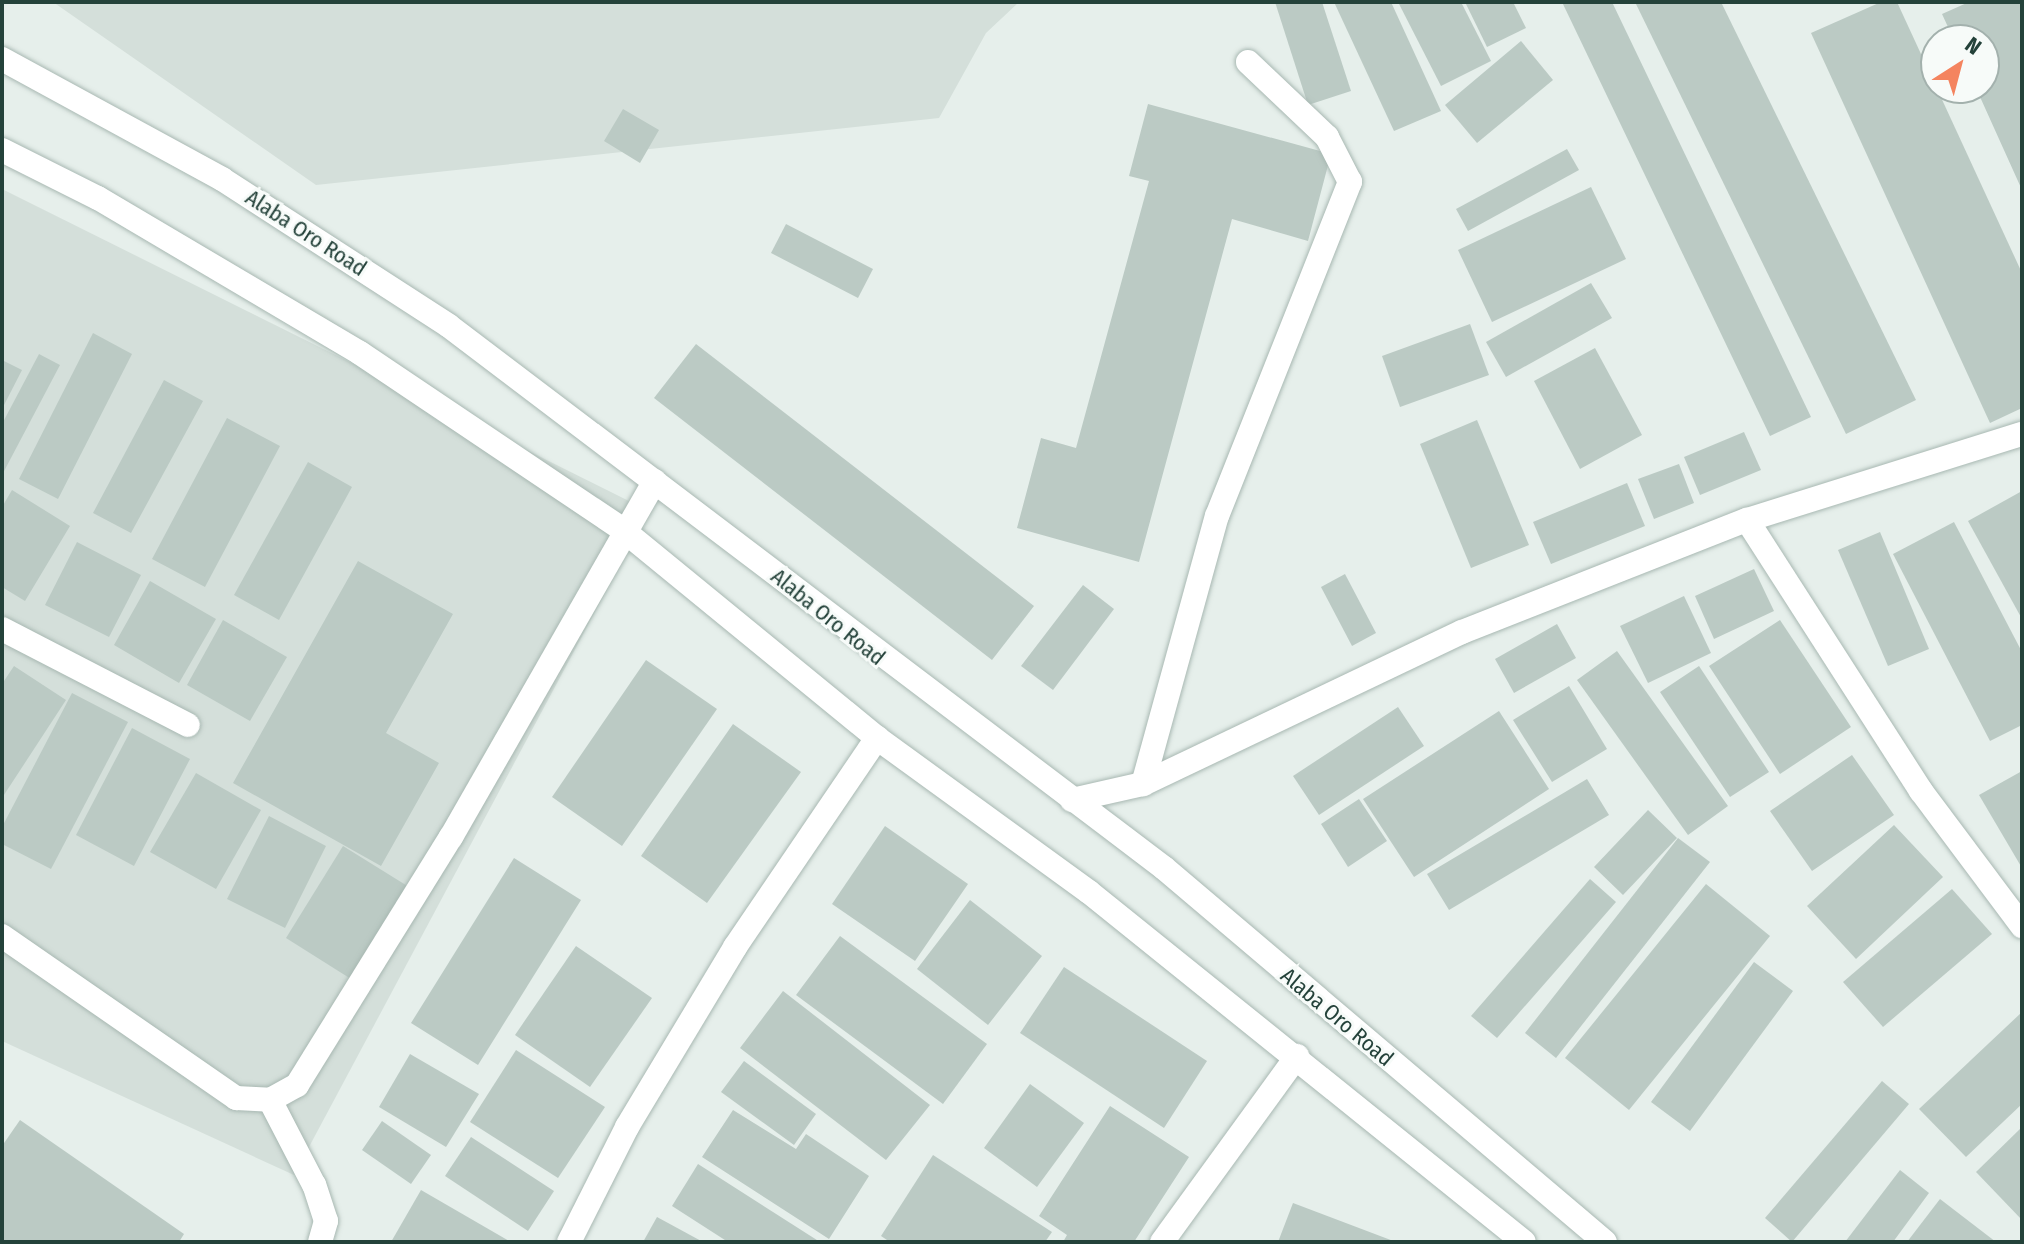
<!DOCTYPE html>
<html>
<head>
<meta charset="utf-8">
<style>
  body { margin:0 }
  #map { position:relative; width:2024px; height:1244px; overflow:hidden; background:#e6efeb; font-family:"Fira Sans Condensed",sans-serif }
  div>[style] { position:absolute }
  .built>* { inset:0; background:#d4dfda }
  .building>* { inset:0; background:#bbcac4 }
  .roads { filter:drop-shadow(0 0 2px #a8b8b2) drop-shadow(0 0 2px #a8b8b2) }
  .service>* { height:24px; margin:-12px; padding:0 12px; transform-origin:12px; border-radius:12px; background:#fff }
  .minor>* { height:24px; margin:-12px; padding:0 12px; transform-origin:12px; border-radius:12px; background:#fff }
  .secondary>* { height:24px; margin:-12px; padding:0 12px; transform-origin:12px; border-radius:12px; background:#fff }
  span { translate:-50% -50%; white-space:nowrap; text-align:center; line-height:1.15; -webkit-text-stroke:6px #f7fbf9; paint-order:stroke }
  .street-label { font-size:22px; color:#24423a }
  .frame { position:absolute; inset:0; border:4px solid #24423a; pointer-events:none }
  .north { position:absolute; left:1920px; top:24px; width:80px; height:80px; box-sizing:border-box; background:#f7fbf9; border:2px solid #a3b1ad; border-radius:50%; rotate:36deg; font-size:22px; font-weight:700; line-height:32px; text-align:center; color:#24423a }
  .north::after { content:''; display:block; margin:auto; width:28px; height:36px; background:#f4845f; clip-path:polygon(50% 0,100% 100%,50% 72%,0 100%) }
</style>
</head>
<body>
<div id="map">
  <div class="built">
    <div style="clip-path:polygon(53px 2px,1019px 2px,986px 33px,939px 118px,316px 185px)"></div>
    <div style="clip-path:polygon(2px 189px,649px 511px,294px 1175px,2px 1041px)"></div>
  </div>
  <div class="building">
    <div style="clip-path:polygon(1275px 2px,1322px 2px,1351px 91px,1308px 105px)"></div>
    <div style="clip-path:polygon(1334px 2px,1391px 2px,1441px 111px,1394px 131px)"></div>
    <div style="clip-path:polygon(1398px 2px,1461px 2px,1491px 61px,1441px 86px)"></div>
    <div style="clip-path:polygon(1465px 2px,1513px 2px,1526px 28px,1487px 47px)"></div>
    <div style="clip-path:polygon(1562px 2px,1612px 2px,1811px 417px,1770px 436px)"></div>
    <div style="clip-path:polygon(1635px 2px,1721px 2px,1916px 400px,1846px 434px)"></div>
    <div style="clip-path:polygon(1881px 2px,1897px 2px,2022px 273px,2022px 408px,1990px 423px,1811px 33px)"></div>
    <div style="clip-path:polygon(1969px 2px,2022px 2px,2022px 190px,1976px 88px,1984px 88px,1984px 40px,1954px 40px,1942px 14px)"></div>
    <div style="clip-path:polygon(1521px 41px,1553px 80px,1477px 143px,1445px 105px)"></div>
    <div style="clip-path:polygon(1148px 104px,1331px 154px,1308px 241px,1232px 219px,1139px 562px,1017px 528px,1041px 438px,1076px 448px,1149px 181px,1129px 176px)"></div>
    <div style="clip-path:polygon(623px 109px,659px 130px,640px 163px,604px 141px)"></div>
    <div style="clip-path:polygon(1567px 149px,1579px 170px,1468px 231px,1456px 209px)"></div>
    <div style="clip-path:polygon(1591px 187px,1626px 259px,1492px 322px,1458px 250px)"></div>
    <div style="clip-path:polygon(786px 224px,873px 269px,858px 298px,771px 253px)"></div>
    <div style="clip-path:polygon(1591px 283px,1612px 318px,1506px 377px,1486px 342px)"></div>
    <div style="clip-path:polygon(1470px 324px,1489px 375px,1400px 407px,1382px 356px)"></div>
    <div style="clip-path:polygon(93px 333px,132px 354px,58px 499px,19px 479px)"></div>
    <div style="clip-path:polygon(696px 344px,1034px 606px,992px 660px,654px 398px)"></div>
    <div style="clip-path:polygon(1595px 348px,1642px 435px,1580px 469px,1534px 381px)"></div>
    <div style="clip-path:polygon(39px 354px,60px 365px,2px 475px,2px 424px)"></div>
    <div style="clip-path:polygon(2px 360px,22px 370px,2px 409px)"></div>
    <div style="clip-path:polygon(164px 380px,203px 401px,131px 533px,93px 513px)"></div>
    <div style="clip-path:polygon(227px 418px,280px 446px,205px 587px,152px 559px)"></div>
    <div style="clip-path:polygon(1477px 420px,1529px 545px,1471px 568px,1420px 444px)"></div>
    <div style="clip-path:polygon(1744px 432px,1761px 470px,1700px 495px,1684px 457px)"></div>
    <div style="clip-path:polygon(308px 462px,352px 487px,279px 620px,234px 595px)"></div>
    <div style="clip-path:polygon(1679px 464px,1694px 503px,1654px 519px,1638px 479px)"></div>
    <div style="clip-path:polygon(1627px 483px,1645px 526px,1551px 564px,1533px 522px)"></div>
    <div style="clip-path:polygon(12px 490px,70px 526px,25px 601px,2px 587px,2px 507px)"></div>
    <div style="clip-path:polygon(2022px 491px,2022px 619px,1968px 521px)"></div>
    <div style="clip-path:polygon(1954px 522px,2022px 652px,2022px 725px,1990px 741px,1893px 554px)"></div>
    <div style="clip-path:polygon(1880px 532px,1929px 649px,1888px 666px,1838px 550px)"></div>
    <div style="clip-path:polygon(77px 542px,141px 575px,109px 637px,45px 605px)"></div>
    <div style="clip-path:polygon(358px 561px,453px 614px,386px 733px,439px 763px,381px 866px,233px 783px)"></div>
    <div style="clip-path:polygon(1754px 569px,1774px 611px,1714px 639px,1695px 596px)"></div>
    <div style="clip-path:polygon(1345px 574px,1376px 633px,1352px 646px,1321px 587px)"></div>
    <div style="clip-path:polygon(150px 581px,216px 619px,179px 683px,114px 645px)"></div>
    <div style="clip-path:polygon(1083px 585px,1114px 609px,1053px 690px,1021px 666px)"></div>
    <div style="clip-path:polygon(1684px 596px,1711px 653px,1648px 683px,1620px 626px)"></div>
    <div style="clip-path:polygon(223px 620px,287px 657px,250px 721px,187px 685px)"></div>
    <div style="clip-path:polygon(1780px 620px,1851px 727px,1780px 774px,1709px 666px)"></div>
    <div style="clip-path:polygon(1557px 624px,1576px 658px,1514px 693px,1495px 659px)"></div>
    <div style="clip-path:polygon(1617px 651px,1728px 806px,1688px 835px,1577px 680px)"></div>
    <div style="clip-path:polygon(646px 660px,717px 709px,622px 846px,552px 797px)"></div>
    <div style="clip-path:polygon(14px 666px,66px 700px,2px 798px,2px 684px)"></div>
    <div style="clip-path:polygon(1699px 666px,1769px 772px,1730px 797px,1660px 692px)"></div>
    <div style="clip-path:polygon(1569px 686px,1607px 749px,1552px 782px,1513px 720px)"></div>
    <div style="clip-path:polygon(72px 693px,128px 722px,51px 869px,2px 844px,2px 827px)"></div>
    <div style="clip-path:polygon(1398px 707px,1424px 746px,1319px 815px,1293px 776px)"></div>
    <div style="clip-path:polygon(1499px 711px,1549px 789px,1414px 877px,1363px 799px)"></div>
    <div style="clip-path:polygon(733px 724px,801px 772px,707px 903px,641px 856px)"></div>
    <div style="clip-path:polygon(132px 728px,190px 759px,134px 866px,76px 835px)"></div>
    <div style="clip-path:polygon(1852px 755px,1894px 815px,1812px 871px,1770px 811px)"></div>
    <div style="clip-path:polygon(2022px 771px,2022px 868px,1979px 795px)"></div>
    <div style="clip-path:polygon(196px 773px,261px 810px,216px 889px,150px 852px)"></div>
    <div style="clip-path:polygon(1587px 779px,1609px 815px,1449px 910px,1427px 874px)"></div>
    <div style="clip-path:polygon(1359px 799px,1387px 841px,1348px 867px,1321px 824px)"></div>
    <div style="clip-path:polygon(1648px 810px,1677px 838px,1623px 895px,1594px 867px)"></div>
    <div style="clip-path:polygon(269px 816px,326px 846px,285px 928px,227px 899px)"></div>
    <div style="clip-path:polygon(1894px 825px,1943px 877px,1856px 959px,1807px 906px)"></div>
    <div style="clip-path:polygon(885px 826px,968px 884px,915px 961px,832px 904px)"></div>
    <div style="clip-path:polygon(1678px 838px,1710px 862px,1556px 1058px,1525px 1033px)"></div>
    <div style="clip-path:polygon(343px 846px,409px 887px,351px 979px,286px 938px)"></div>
    <div style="clip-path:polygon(514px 858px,581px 900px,478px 1065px,411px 1023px)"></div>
    <div style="clip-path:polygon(1590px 879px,1616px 902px,1497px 1038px,1471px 1016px)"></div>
    <div style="clip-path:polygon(1706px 884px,1770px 936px,1629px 1110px,1565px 1058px)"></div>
    <div style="clip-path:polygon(1952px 889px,1992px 934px,1883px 1027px,1843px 982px)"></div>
    <div style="clip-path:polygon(970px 900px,1042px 956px,988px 1025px,917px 969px)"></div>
    <div style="clip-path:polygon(840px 936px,987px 1044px,943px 1104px,796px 995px)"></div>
    <div style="clip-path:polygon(576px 946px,652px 998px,590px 1087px,515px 1035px)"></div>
    <div style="clip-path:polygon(1754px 962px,1793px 991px,1690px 1131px,1651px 1102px)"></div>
    <div style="clip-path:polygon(1064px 967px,1207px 1061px,1164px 1128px,1020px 1033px)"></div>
    <div style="clip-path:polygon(783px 991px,930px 1105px,886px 1160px,740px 1048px)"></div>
    <div style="clip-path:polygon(2022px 1012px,2022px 1104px,1966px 1157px,1919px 1109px)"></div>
    <div style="clip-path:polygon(516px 1050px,605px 1107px,558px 1178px,470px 1122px)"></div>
    <div style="clip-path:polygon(410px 1054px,479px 1094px,446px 1147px,379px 1107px)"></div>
    <div style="clip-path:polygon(744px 1061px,816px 1114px,794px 1145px,721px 1092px)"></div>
    <div style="clip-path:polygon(1882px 1081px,1909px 1104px,1792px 1242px,1765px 1218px)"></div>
    <div style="clip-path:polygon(1030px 1084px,1084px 1123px,1037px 1187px,984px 1148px)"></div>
    <div style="clip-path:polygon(1110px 1106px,1189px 1157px,1134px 1242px,1063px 1242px,1067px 1235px,1039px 1216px)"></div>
    <div style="clip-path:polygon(733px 1110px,796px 1149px,806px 1134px,869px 1176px,829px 1239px,702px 1157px)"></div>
    <div style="clip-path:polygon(20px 1120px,184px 1234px,179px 1242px,2px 1242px,2px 1146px)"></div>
    <div style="clip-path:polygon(382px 1121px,431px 1155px,411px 1184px,362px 1150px)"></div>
    <div style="clip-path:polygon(2022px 1127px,2022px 1220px,1976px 1172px)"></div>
    <div style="clip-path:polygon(471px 1137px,554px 1191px,528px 1231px,445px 1176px)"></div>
    <div style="clip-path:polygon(933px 1155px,1052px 1232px,1045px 1242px,890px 1242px,881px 1236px)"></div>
    <div style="clip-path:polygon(698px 1164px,820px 1242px,728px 1242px,672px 1206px)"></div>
    <div style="clip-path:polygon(1900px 1170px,1929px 1193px,1893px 1242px,1845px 1242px)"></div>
    <div style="clip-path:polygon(421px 1190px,511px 1242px,391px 1242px)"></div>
    <div style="clip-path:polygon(1940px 1199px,1996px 1242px,1907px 1242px)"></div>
    <div style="clip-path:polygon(1293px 1203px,1396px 1242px,1278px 1242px)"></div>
    <div style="clip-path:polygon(657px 1217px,703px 1242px,643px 1242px)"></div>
  </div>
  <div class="roads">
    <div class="service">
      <div style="left:1143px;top:784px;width:278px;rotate:-74.6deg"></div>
      <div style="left:1217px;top:516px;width:360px;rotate:-68.3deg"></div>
      <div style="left:1350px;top:182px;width:51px;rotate:-117.1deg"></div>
      <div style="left:1327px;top:137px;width:109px;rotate:-136.5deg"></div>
      <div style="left:2px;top:936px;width:285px;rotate:34.7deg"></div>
      <div style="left:236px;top:1098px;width:34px;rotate:3deg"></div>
    </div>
    <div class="minor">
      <div style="left:1747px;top:520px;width:322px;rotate:57.3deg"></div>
      <div style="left:1921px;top:791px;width:169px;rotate:53.2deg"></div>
      <div style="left:2px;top:629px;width:209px;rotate:27.3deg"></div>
      <div style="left:1072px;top:800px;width:73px;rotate:-12.7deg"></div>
      <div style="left:1143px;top:784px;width:353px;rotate:-25.5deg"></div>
      <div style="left:1462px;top:632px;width:306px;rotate:-21.5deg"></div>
      <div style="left:1747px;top:520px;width:288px;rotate:-17.4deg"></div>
      <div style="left:320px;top:1242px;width:22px;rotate:-74deg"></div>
      <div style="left:326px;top:1221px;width:38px;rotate:-108deg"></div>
      <div style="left:314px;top:1185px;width:96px;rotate:-117.4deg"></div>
      <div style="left:270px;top:1100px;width:31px;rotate:-29deg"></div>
      <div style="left:297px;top:1085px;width:292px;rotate:-58.2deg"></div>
      <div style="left:451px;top:837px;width:410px;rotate:-60.2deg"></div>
      <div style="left:569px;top:1242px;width:129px;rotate:-63.2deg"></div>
      <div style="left:627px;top:1127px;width:210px;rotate:-59deg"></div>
      <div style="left:735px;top:947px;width:253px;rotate:-55.8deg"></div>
      <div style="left:1162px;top:1242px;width:230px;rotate:-54deg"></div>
    </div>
    <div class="secondary">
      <div style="left:2px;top:59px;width:251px;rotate:28.6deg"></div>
      <div style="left:222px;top:179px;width:270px;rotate:32.9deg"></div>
      <div style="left:449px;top:326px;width:897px;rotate:37.16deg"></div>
      <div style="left:1164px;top:868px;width:578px;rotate:40.3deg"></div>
      <div style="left:2px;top:150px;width:107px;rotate:26.6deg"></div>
      <div style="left:98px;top:198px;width:304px;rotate:30.6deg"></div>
      <div style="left:360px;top:353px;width:317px;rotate:33.9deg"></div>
      <div style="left:623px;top:530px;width:328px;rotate:39.3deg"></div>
      <div style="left:877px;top:738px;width:262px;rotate:36deg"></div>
      <div style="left:1089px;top:892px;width:558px;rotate:38.82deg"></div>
    </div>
  </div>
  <div class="street-label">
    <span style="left:306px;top:233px;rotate:33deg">Alaba Oro Road</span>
    <span style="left:828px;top:617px;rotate:39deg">Alaba Oro Road</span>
    <span style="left:1337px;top:1017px;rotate:40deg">Alaba Oro Road</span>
  </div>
  <div class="frame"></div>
  <div class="north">N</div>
</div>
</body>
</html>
